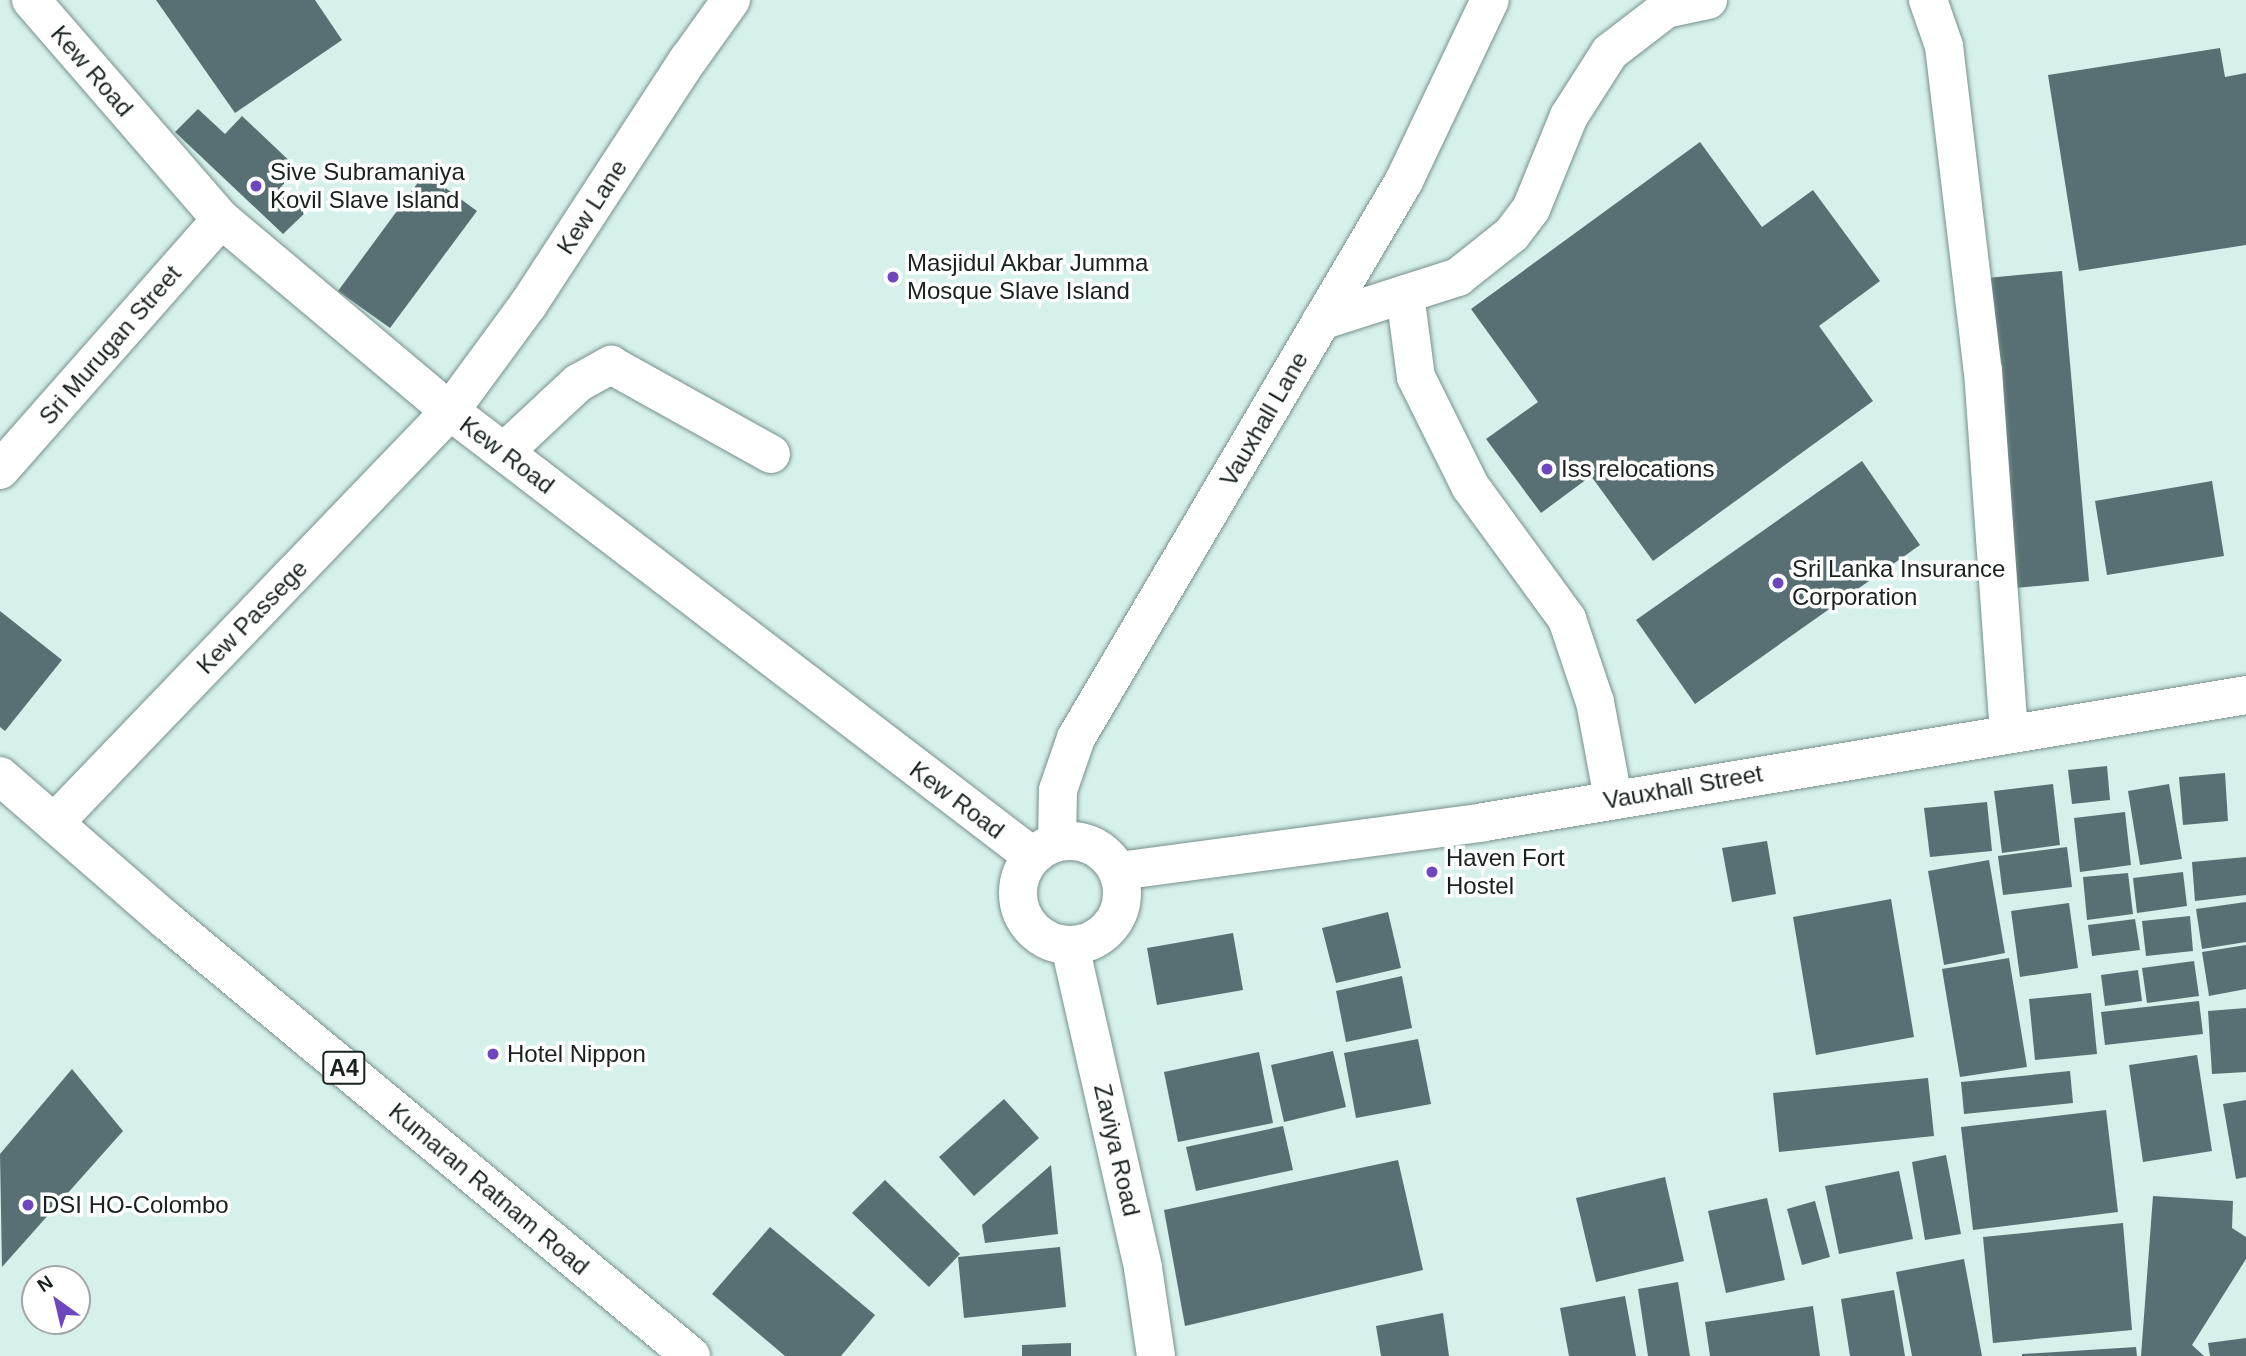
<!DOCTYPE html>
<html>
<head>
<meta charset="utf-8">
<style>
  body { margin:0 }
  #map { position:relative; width:2246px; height:1356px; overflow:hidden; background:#d6f1ec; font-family:Helvetica,sans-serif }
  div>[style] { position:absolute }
  .building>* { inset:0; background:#587073 }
  .roads { filter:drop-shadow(0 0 2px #78908c) drop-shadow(0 0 2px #78908c) }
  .minor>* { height:38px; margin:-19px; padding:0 19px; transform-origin:19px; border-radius:19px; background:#fff }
  .minor>.ring { margin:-19px; padding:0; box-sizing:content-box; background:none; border:38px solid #fff; border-radius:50% }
  .highway>* { height:38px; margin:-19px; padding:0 19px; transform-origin:19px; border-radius:19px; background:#fff }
  .dots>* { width:19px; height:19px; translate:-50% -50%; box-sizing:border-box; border:4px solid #fff; border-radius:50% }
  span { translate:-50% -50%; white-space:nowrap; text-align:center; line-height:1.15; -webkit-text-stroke:7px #fff; paint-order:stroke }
  .shield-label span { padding:2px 5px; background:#fff; border:2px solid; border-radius:5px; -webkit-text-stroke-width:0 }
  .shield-label { font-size:23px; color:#182120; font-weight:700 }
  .street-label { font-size:24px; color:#182120 }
  .poi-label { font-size:24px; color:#182120 }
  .left { translate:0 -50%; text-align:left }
  .north { position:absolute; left:21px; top:1265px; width:70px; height:70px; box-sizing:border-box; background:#fff; border:2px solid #a3a6a6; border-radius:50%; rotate:326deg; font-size:19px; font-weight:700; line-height:28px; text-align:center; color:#182120 }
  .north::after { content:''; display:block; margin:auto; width:24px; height:32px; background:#6e46be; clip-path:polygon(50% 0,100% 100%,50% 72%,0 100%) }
</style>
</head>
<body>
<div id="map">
  <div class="building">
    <div style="clip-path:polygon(156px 0,315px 0,342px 40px,235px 113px)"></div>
    <div style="clip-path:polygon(2220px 48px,2225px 77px,2246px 73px,2246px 245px,2079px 271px,2048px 75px)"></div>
    <div style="clip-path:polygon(198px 109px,225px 134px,242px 116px,298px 169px,280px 188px,306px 212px,283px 234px,175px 132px)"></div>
    <div style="clip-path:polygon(1700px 142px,1762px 227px,1813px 190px,1880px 281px,1819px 326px,1873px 401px,1653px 561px,1591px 476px,1541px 513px,1486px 439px,1538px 402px,1471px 309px)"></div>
    <div style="clip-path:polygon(425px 173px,477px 211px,390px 328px,338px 291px)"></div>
    <div style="clip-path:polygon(2062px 271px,2089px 581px,2015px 588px,1987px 278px)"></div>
    <div style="clip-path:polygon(1862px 461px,1920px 545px,1695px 704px,1636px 620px)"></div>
    <div style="clip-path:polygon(2212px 481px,2224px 556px,2107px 575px,2095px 501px)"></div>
    <div style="clip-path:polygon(0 611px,62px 660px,5px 731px,0 727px)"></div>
    <div style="clip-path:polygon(2107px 766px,2110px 800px,2072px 804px,2068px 770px)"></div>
    <div style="clip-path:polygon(2225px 773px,2228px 821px,2183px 825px,2179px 777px)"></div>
    <div style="clip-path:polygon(2053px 784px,2060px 845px,2002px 853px,1994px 791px)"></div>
    <div style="clip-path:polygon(2169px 784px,2182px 859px,2140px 865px,2128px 791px)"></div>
    <div style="clip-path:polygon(1987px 802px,1992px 851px,1930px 857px,1924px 808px)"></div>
    <div style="clip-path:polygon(2125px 812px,2131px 865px,2080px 872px,2074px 818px)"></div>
    <div style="clip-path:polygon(1767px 841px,1776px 894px,1732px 902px,1722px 848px)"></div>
    <div style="clip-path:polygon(2067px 847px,2072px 887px,2003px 895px,1998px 856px)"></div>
    <div style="clip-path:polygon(2246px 857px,2246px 895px,2195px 901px,2192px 862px)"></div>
    <div style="clip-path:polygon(1989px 860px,2005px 953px,1944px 965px,1928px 871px)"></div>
    <div style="clip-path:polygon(2183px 872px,2187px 906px,2137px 913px,2133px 878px)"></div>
    <div style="clip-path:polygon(2128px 873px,2133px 914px,2087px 920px,2083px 877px)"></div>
    <div style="clip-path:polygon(1891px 899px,1914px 1037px,1816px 1055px,1793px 917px)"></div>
    <div style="clip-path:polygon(2246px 902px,2246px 942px,2202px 949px,2196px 909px)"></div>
    <div style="clip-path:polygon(2069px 903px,2078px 968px,2020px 977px,2011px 911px)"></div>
    <div style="clip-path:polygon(1388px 912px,1401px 968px,1336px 983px,1322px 928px)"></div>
    <div style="clip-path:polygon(2190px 916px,2193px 951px,2146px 956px,2142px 921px)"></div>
    <div style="clip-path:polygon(2135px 919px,2140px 950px,2092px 956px,2088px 925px)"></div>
    <div style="clip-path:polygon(1233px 933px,1243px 990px,1157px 1005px,1147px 948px)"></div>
    <div style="clip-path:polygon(2246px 945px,2246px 989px,2209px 996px,2202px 952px)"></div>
    <div style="clip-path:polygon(2009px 958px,2027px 1067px,1960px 1077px,1942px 969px)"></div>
    <div style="clip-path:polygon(2194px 961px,2199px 996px,2147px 1003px,2142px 968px)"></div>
    <div style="clip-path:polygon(2138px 970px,2142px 1001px,2105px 1006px,2101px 975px)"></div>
    <div style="clip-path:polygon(1402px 976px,1412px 1028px,1346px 1042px,1336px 991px)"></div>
    <div style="clip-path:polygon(2091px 993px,2097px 1054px,2035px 1060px,2029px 999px)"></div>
    <div style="clip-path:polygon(2199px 1001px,2203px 1034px,2105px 1045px,2101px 1012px)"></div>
    <div style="clip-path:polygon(2246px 1008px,2246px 1072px,2212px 1074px,2208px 1011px)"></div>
    <div style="clip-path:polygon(1418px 1039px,1431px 1104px,1356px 1118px,1344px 1053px)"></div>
    <div style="clip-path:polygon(1333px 1051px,1346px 1107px,1284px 1122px,1271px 1065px)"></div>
    <div style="clip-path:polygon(1259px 1052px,1273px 1123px,1178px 1142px,1164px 1072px)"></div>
    <div style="clip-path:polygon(2197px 1055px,2212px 1151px,2143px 1162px,2129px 1065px)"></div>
    <div style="clip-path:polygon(72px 1069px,123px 1131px,2px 1267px,0 1154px)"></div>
    <div style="clip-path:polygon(2070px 1071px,2073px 1103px,1964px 1114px,1961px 1082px)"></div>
    <div style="clip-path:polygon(1928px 1078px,1934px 1136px,1779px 1152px,1773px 1093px)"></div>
    <div style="clip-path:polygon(1004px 1099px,1039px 1138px,974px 1196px,939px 1157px)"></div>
    <div style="clip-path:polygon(2246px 1100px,2246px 1177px,2236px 1179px,2223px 1104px)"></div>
    <div style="clip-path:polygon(2106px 1110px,2118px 1212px,1973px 1230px,1961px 1127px)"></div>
    <div style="clip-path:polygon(1283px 1126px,1293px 1170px,1196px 1191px,1186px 1147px)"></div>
    <div style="clip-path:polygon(1946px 1155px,1961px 1234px,1925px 1240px,1912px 1162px)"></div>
    <div style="clip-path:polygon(1398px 1160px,1423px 1270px,1185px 1326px,1164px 1210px)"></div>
    <div style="clip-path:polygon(1051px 1165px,1058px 1234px,985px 1243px,982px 1225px)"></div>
    <div style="clip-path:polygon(1899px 1171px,1913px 1239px,1839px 1254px,1825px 1186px)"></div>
    <div style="clip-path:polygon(1665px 1177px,1684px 1261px,1596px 1282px,1576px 1198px)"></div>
    <div style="clip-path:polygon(885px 1180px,960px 1254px,929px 1287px,852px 1213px)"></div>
    <div style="clip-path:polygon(2153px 1196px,2233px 1201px,2232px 1228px,2246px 1237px,2246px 1259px,2192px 1345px,2204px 1356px,2141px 1356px)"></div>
    <div style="clip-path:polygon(1767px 1198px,1785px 1280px,1726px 1293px,1708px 1211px)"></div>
    <div style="clip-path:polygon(1815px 1201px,1830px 1257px,1802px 1265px,1787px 1209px)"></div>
    <div style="clip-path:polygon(2123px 1223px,2132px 1330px,1993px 1343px,1983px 1237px)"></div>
    <div style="clip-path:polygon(770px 1227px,875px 1315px,841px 1356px,785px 1356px,712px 1294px)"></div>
    <div style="clip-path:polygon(1060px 1247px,1066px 1307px,964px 1318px,958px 1257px)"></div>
    <div style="clip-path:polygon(1964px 1259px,1982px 1356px,1912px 1356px,1896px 1272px)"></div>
    <div style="clip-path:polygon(1678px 1282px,1690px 1356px,1648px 1356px,1638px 1289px)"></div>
    <div style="clip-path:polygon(1894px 1290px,1905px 1356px,1850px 1356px,1841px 1299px)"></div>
    <div style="clip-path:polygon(1625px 1296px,1636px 1356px,1569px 1356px,1560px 1308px)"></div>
    <div style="clip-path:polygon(1813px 1306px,1820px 1356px,1710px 1356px,1705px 1322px)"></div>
    <div style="clip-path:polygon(1443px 1313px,1449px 1356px,1381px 1356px,1376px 1326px)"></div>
    <div style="clip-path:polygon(2246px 1338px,2246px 1356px,2210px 1356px,2208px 1343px)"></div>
    <div style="clip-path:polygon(1071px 1343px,1071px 1356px,1022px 1356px,1022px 1345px)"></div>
    <div style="clip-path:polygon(2136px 1347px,2137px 1356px,2022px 1356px,2022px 1354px)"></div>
  </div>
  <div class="roads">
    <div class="minor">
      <div style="left:31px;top:0;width:290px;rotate:49.1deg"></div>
      <div style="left:221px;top:219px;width:299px;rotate:40deg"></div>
      <div style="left:450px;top:411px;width:733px;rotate:37.4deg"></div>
      <div style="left:1928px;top:0;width:49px;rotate:70.8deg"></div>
      <div style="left:1944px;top:46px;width:327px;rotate:83.2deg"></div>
      <div style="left:1983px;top:371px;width:362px;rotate:85.9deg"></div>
      <div style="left:1405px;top:294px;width:84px;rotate:82.5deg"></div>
      <div style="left:1416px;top:377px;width:122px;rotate:63.6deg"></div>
      <div style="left:1470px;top:486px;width:165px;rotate:53.9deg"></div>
      <div style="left:1567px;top:619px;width:88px;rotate:71.4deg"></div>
      <div style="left:1595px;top:702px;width:98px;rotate:79.4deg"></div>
      <div style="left:1321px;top:321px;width:144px;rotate:-17.8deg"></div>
      <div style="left:1458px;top:277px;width:69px;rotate:-38.5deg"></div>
      <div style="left:1512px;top:234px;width:31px;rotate:-53deg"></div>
      <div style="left:1531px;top:209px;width:100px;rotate:-67.8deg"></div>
      <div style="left:1569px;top:116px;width:76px;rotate:-57.4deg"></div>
      <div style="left:1610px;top:52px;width:71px;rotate:-37.5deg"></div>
      <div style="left:1666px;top:9px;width:43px;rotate:-12.1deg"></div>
      <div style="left:504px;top:452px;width:101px;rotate:-43deg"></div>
      <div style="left:578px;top:383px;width:38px;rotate:-29deg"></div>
      <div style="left:611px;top:365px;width:183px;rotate:29.1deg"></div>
      <div style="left:0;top:470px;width:334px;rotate:-48.6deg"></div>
      <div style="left:54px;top:823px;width:571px;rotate:-46.13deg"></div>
      <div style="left:450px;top:411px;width:132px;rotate:-53.7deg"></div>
      <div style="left:528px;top:305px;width:293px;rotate:-56.9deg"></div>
      <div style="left:688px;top:60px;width:74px;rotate:-54.4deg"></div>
      <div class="ring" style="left:1018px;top:841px;width:66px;height:66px"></div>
      <div style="left:1057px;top:842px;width:52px;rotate:-88.9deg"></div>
      <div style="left:1058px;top:790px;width:55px;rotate:-70.9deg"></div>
      <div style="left:1076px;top:738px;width:646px;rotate:-59.51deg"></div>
      <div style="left:1404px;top:181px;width:200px;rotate:-64.6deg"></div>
      <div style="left:1119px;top:871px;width:368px;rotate:-7.6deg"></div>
      <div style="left:1484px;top:822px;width:773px;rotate:-9.46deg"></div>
      <div style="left:1070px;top:946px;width:330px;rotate:77.2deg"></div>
      <div style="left:1143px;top:1268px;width:89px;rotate:81.6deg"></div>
    </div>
    <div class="highway">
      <div style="left:0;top:776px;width:221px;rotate:41deg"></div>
      <div style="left:167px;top:921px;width:681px;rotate:39.7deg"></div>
    </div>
  </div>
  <div class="dots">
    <div style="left:256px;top:186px;background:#6e46be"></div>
    <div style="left:893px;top:277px;background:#6e46be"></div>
    <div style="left:1547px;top:469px;background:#6e46be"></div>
    <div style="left:1778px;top:583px;background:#6e46be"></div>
    <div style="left:1432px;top:872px;background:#6e46be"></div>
    <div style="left:493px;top:1054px;background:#6e46be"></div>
    <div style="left:28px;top:1205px;background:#6e46be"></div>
  </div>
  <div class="shield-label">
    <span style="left:344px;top:1068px">A4</span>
  </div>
  <div class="street-label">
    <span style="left:92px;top:71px;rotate:49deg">Kew Road</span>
    <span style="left:592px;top:207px;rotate:-57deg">Kew Lane</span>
    <span style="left:110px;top:345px;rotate:-49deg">Sri Murugan Street</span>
    <span style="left:1264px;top:419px;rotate:-60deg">Vauxhall Lane</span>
    <span style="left:507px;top:455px;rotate:37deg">Kew Road</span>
    <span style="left:252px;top:617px;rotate:-46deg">Kew Passege</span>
    <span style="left:1683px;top:787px;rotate:-10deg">Vauxhall Street</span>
    <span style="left:957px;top:800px;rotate:37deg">Kew Road</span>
    <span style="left:1117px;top:1150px;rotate:77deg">Zaviya Road</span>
    <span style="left:489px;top:1189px;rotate:40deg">Kumaran Ratnam Road</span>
  </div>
  <div class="poi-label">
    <span class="left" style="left:270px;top:186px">Sive Subramaniya<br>Kovil Slave Island</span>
    <span class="left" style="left:907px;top:277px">Masjidul Akbar Jumma<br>Mosque Slave Island</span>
    <span class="left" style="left:1561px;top:469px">Iss relocations</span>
    <span class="left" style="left:1792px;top:583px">Sri Lanka Insurance<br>Corporation</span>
    <span class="left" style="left:1446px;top:872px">Haven Fort<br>Hostel</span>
    <span class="left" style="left:507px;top:1054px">Hotel Nippon</span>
    <span class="left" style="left:42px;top:1205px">DSI HO-Colombo</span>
  </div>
  <div class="north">N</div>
</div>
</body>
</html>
